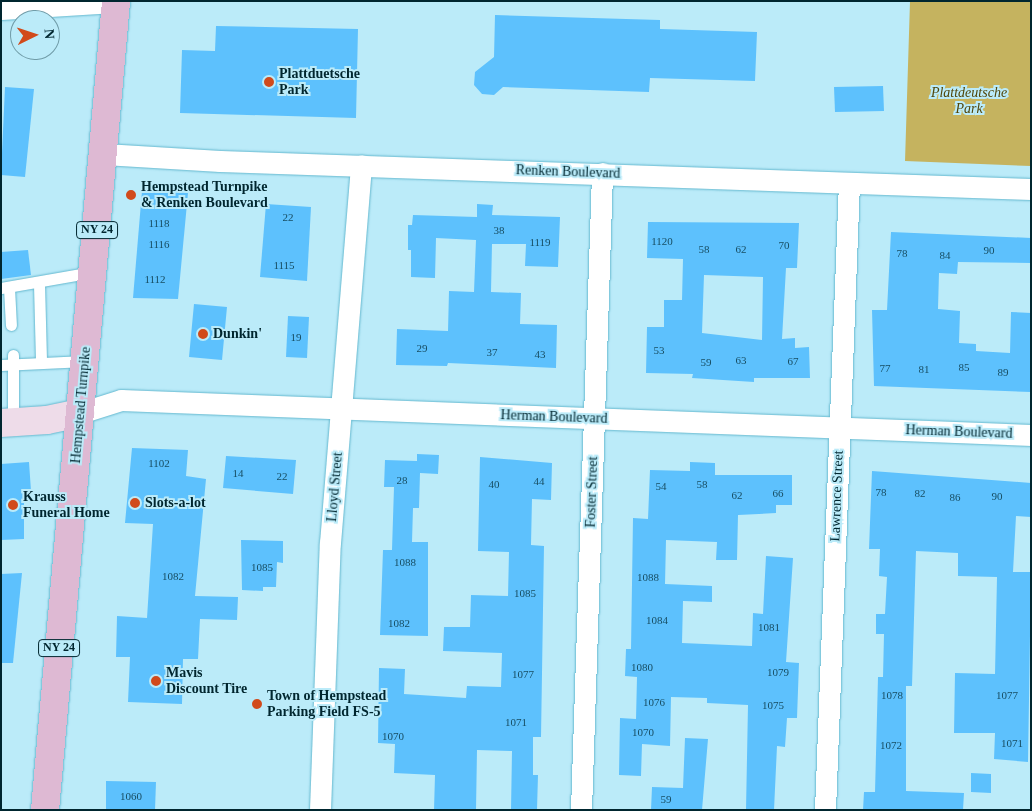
<!DOCTYPE html>
<html>
<head>
<meta charset="utf-8">
<style>
  body { margin:0 }
  #map { position:relative; width:1032px; height:811px; overflow:hidden; background:#bbebf9; font-family:Georgia,serif }
  div>[style] { position:absolute }
  .green>* { inset:0; background:#c5b35f }
  .building>* { inset:0; background:#5dc1fd }
  .roads { filter:drop-shadow(0 0 1px #64b8cf) drop-shadow(0 0 1px #64b8cf) }
  .lane>* { height:11px; margin:-5.5px; padding:0 5.5px; transform-origin:5.5px; border-radius:5.5px; background:#fff }
  .street>* { height:21px; margin:-10.5px; padding:0 10.5px; transform-origin:10.5px; border-radius:10.5px; background:#fff }
  .secondary>* { height:28px; margin:-14px; padding:0 14px; transform-origin:14px; border-radius:14px; background:#eedce9 }
  .primary>* { height:28px; margin:-14px; padding:0 14px; transform-origin:14px; border-radius:14px; background:#deb9d3 }
  .dots>* { width:14px; height:14px; translate:-50% -50%; box-sizing:border-box; border:2px solid #bbebf9; border-radius:50% }
  span { translate:-50% -50%; white-space:nowrap; text-align:center; line-height:1.15; -webkit-text-stroke:4px #bbebf9; paint-order:stroke }
  .number-label { font-size:11px; color:#174d62 }
  .number-label span { -webkit-text-stroke-width:0 }
  .shield-label span { padding:1px 4px; background:#bbebf9; border:1px solid; border-radius:4px; -webkit-text-stroke-width:0 }
  .shield-label { font-size:12px; color:#00262f; font-weight:700 }
  .poi-label { font-size:14px; color:#00262f; font-weight:700 }
  .left { translate:0 -50%; text-align:left }
  .park-label { font-size:14px; color:#504509; font-style:italic }
  .street-label { font-size:14px; color:#00262f }
  .frame { position:absolute; inset:0; border:2px solid #00262f; pointer-events:none }
  .north { position:absolute; left:10px; top:10px; width:50px; height:50px; box-sizing:border-box; background:#bbebf9; border:1px solid #709ca8; border-radius:50%; rotate:86deg; font-size:14px; font-weight:700; line-height:20px; text-align:center; color:#00262f }
  .north::after { content:''; display:block; margin:auto; width:18px; height:22px; background:#d14a1b; clip-path:polygon(50% 0,100% 100%,50% 72%,0 100%) }
</style>
</head>
<body>
<div id="map">
  <div class="green">
    <div style="clip-path:polygon(910px 1px,1031px 1px,1031px 166px,905px 161px)"></div>
  </div>
  <div class="building">
    <div style="clip-path:polygon(495px 15px,660px 20px,660px 29px,757px 32px,755px 81px,650px 78px,649px 92px,503px 87px,494px 95px,482px 94px,474px 85px,475px 72px,494px 57px)"></div>
    <div style="clip-path:polygon(216px 26px,358px 29px,356px 118px,180px 113px,182px 50px,215px 51px)"></div>
    <div style="clip-path:polygon(883px 86px,884px 111px,835px 112px,834px 87px)"></div>
    <div style="clip-path:polygon(5px 87px,34px 89px,25px 177px,1px 175px)"></div>
    <div style="clip-path:polygon(142px 191px,188px 193px,178px 299px,133px 298px)"></div>
    <div style="clip-path:polygon(266px 204px,311px 207px,307px 281px,260px 277px)"></div>
    <div style="clip-path:polygon(477px 204px,493px 205px,492px 215px,560px 217px,558px 267px,525px 266px,526px 244px,492px 244px,491px 292px,521px 293px,520px 324px,557px 325px,556px 368px,448px 363px,447px 366px,396px 365px,397px 329px,448px 331px,449px 291px,474px 292px,476px 240px,436px 238px,435px 278px,411px 277px,411px 250px,408px 250px,408px 225px,412px 225px,413px 215px,477px 217px)"></div>
    <div style="clip-path:polygon(evenodd,648px 222px,799px 223px,797px 268px,786px 268px,782px 339px,795px 338px,795px 348px,809px 347px,810px 378px,754px 378px,754px 382px,692px 378px,693px 374px,646px 373px,647px 327px,664px 327px,664px 300px,682px 300px,683px 259px,647px 258px,648px 222px,704px 275px,763px 277px,762px 340px,702px 333px,704px 275px)"></div>
    <div style="clip-path:polygon(891px 232px,1031px 238px,1031px 263px,958px 262px,957px 274px,939px 273px,938px 309px,960px 311px,959px 343px,976px 344px,976px 351px,1010px 353px,1011px 312px,1031px 313px,1031px 392px,874px 386px,872px 310px,887px 310px)"></div>
    <div style="clip-path:polygon(28px 250px,31px 275px,1px 279px,1px 252px)"></div>
    <div style="clip-path:polygon(194px 304px,227px 307px,222px 360px,189px 357px)"></div>
    <div style="clip-path:polygon(288px 316px,309px 317px,307px 358px,286px 357px)"></div>
    <div style="clip-path:polygon(132px 448px,188px 450px,186px 476px,206px 479px,195px 596px,238px 597px,237px 620px,200px 619px,198px 659px,183px 659px,182px 704px,128px 702px,130px 657px,116px 657px,117px 616px,147px 618px,153px 524px,125px 523px)"></div>
    <div style="clip-path:polygon(417px 454px,439px 455px,438px 474px,420px 473px,419px 508px,413px 508px,412px 542px,428px 542px,428px 636px,380px 635px,383px 550px,392px 550px,394px 487px,384px 487px,385px 460px,417px 461px)"></div>
    <div style="clip-path:polygon(226px 456px,296px 460px,293px 494px,223px 488px)"></div>
    <div style="clip-path:polygon(480px 457px,552px 463px,551px 500px,532px 499px,531px 545px,544px 546px,541px 737px,533px 737px,533px 775px,538px 775px,537px 810px,511px 810px,512px 751px,477px 750px,476px 810px,434px 810px,435px 775px,394px 773px,395px 744px,378px 743px,379px 668px,405px 669px,404px 694px,466px 698px,467px 686px,501px 687px,502px 653px,443px 651px,444px 627px,470px 627px,471px 595px,508px 596px,509px 552px,478px 551px)"></div>
    <div style="clip-path:polygon(29px 462px,31px 491px,24px 492px,24px 539px,1px 540px,1px 464px)"></div>
    <div style="clip-path:polygon(690px 462px,715px 463px,715px 475px,792px 475px,792px 505px,776px 505px,776px 513px,738px 515px,737px 560px,716px 560px,717px 542px,666px 540px,665px 584px,712px 586px,712px 602px,683px 601px,682px 643px,752px 646px,753px 613px,763px 614px,766px 556px,793px 558px,786px 662px,799px 663px,797px 718px,787px 718px,785px 747px,777px 746px,774px 810px,746px 810px,748px 705px,707px 703px,707px 698px,671px 697px,670px 746px,642px 744px,641px 776px,619px 775px,620px 718px,636px 719px,637px 677px,625px 676px,626px 649px,631px 649px,633px 518px,648px 519px,650px 470px,690px 471px)"></div>
    <div style="clip-path:polygon(872px 471px,1031px 483px,1031px 517px,1016px 516px,1013px 572px,1031px 572px,1028px 762px,994px 759px,995px 733px,954px 733px,955px 673px,995px 674px,997px 577px,958px 576px,958px 553px,916px 551px,912px 686px,906px 686px,906px 791px,964px 793px,963px 810px,863px 810px,864px 792px,875px 792px,878px 677px,883px 677px,884px 634px,876px 634px,876px 614px,885px 614px,887px 577px,879px 576px,880px 549px,869px 549px)"></div>
    <div style="clip-path:polygon(241px 540px,283px 541px,283px 563px,277px 562px,276px 587px,263px 587px,263px 591px,242px 590px)"></div>
    <div style="clip-path:polygon(22px 573px,13px 663px,1px 663px,1px 574px)"></div>
    <div style="clip-path:polygon(685px 738px,708px 739px,702px 810px,651px 810px,652px 787px,683px 788px)"></div>
    <div style="clip-path:polygon(971px 773px,991px 774px,991px 793px,971px 792px)"></div>
    <div style="clip-path:polygon(106px 781px,156px 782px,155px 810px,106px 810px)"></div>
  </div>
  <div class="roads">
    <div class="lane">
      <div style="left:39px;top:284px;width:78px;rotate:88.5deg"></div>
      <div style="left:1px;top:288px;width:93px;rotate:-9.9deg"></div>
      <div style="left:9px;top:288px;width:37px;rotate:87deg"></div>
      <div style="left:13px;top:355px;width:67px;rotate:90deg"></div>
      <div style="left:1px;top:365px;width:84px;rotate:-2.7deg"></div>
    </div>
    <div class="street">
      <div style="left:1px;top:9px;width:115px;rotate:-3.5deg"></div>
      <div style="left:104px;top:154px;width:116px;rotate:3.5deg"></div>
      <div style="left:220px;top:161px;width:811px;rotate:1.98deg"></div>
      <div style="left:80px;top:413px;width:43px;rotate:-17.6deg"></div>
      <div style="left:121px;top:400px;width:911px;rotate:2.2deg"></div>
      <div style="left:320px;top:810px;width:267px;rotate:-87.9deg"></div>
      <div style="left:330px;top:543px;width:379px;rotate:-85.3deg"></div>
      <div style="left:581px;top:810px;width:637px;rotate:-88.11deg"></div>
      <div style="left:825px;top:810px;width:627px;rotate:-87.81deg"></div>
    </div>
    <div class="secondary">
      <div style="left:1px;top:423px;width:46px;rotate:-3.7deg"></div>
      <div style="left:47px;top:420px;width:34px;rotate:-12deg"></div>
    </div>
    <div class="primary">
      <div style="left:45px;top:810px;width:812px;rotate:-84.98deg"></div>
    </div>
  </div>
  <div class="dots">
    <div style="left:269px;top:82px;background:#d14a1b"></div>
    <div style="left:131px;top:195px;background:#d14a1b"></div>
    <div style="left:203px;top:334px;background:#d14a1b"></div>
    <div style="left:135px;top:503px;background:#d14a1b"></div>
    <div style="left:13px;top:505px;background:#d14a1b"></div>
    <div style="left:156px;top:681px;background:#d14a1b"></div>
    <div style="left:257px;top:704px;background:#d14a1b"></div>
  </div>
  <div class="number-label">
    <span style="left:288px;top:217px">22</span>
    <span style="left:159px;top:223px">1118</span>
    <span style="left:499px;top:230px">38</span>
    <span style="left:662px;top:241px">1120</span>
    <span style="left:540px;top:242px">1119</span>
    <span style="left:159px;top:244px">1116</span>
    <span style="left:784px;top:245px">70</span>
    <span style="left:704px;top:249px">58</span>
    <span style="left:741px;top:249px">62</span>
    <span style="left:989px;top:250px">90</span>
    <span style="left:902px;top:253px">78</span>
    <span style="left:945px;top:255px">84</span>
    <span style="left:284px;top:265px">1115</span>
    <span style="left:155px;top:279px">1112</span>
    <span style="left:296px;top:337px">19</span>
    <span style="left:422px;top:348px">29</span>
    <span style="left:659px;top:350px">53</span>
    <span style="left:492px;top:352px">37</span>
    <span style="left:540px;top:354px">43</span>
    <span style="left:741px;top:360px">63</span>
    <span style="left:793px;top:361px">67</span>
    <span style="left:706px;top:362px">59</span>
    <span style="left:964px;top:367px">85</span>
    <span style="left:885px;top:368px">77</span>
    <span style="left:924px;top:369px">81</span>
    <span style="left:1003px;top:372px">89</span>
    <span style="left:159px;top:463px">1102</span>
    <span style="left:238px;top:473px">14</span>
    <span style="left:282px;top:476px">22</span>
    <span style="left:402px;top:480px">28</span>
    <span style="left:539px;top:481px">44</span>
    <span style="left:494px;top:484px">40</span>
    <span style="left:702px;top:484px">58</span>
    <span style="left:661px;top:486px">54</span>
    <span style="left:881px;top:492px">78</span>
    <span style="left:778px;top:493px">66</span>
    <span style="left:920px;top:493px">82</span>
    <span style="left:737px;top:495px">62</span>
    <span style="left:997px;top:496px">90</span>
    <span style="left:955px;top:497px">86</span>
    <span style="left:405px;top:562px">1088</span>
    <span style="left:262px;top:567px">1085</span>
    <span style="left:173px;top:576px">1082</span>
    <span style="left:648px;top:577px">1088</span>
    <span style="left:525px;top:593px">1085</span>
    <span style="left:657px;top:620px">1084</span>
    <span style="left:399px;top:623px">1082</span>
    <span style="left:769px;top:627px">1081</span>
    <span style="left:642px;top:667px">1080</span>
    <span style="left:778px;top:672px">1079</span>
    <span style="left:523px;top:674px">1077</span>
    <span style="left:892px;top:695px">1078</span>
    <span style="left:1007px;top:695px">1077</span>
    <span style="left:654px;top:702px">1076</span>
    <span style="left:773px;top:705px">1075</span>
    <span style="left:516px;top:722px">1071</span>
    <span style="left:643px;top:732px">1070</span>
    <span style="left:393px;top:736px">1070</span>
    <span style="left:1012px;top:743px">1071</span>
    <span style="left:891px;top:745px">1072</span>
    <span style="left:131px;top:796px">1060</span>
    <span style="left:666px;top:799px">59</span>
  </div>
  <div class="shield-label">
    <span style="left:97px;top:230px">NY 24</span>
    <span style="left:59px;top:648px">NY 24</span>
  </div>
  <div class="poi-label">
    <span class="left" style="left:279px;top:82px">Plattduetsche<br>Park</span>
    <span class="left" style="left:141px;top:195px">Hempstead Turnpike<br>&amp; Renken Boulevard</span>
    <span class="left" style="left:213px;top:334px">Dunkin'</span>
    <span class="left" style="left:23px;top:505px">Krauss<br>Funeral Home</span>
    <span class="left" style="left:145px;top:503px">Slots-a-lot</span>
    <span class="left" style="left:166px;top:681px">Mavis<br>Discount Tire</span>
    <span class="left" style="left:267px;top:704px">Town of Hempstead<br>Parking Field FS-5</span>
  </div>
  <div class="park-label">
    <span style="left:969px;top:101px">Plattdeutsche<br>Park</span>
  </div>
  <div class="street-label">
    <span style="left:568px;top:172px;rotate:2deg">Renken Boulevard</span>
    <span style="left:81px;top:405px;rotate:-85deg">Hempstead Turnpike</span>
    <span style="left:554px;top:417px;rotate:2deg">Herman Boulevard</span>
    <span style="left:959px;top:432px;rotate:2deg">Herman Boulevard</span>
    <span style="left:335px;top:487px;rotate:-85deg">Lloyd Street</span>
    <span style="left:592px;top:492px;rotate:-88deg">Foster Street</span>
    <span style="left:837px;top:496px;rotate:-88deg">Lawrence Street</span>
  </div>
  <div class="frame"></div>
  <div class="north">N</div>
</div>
</body>
</html>
